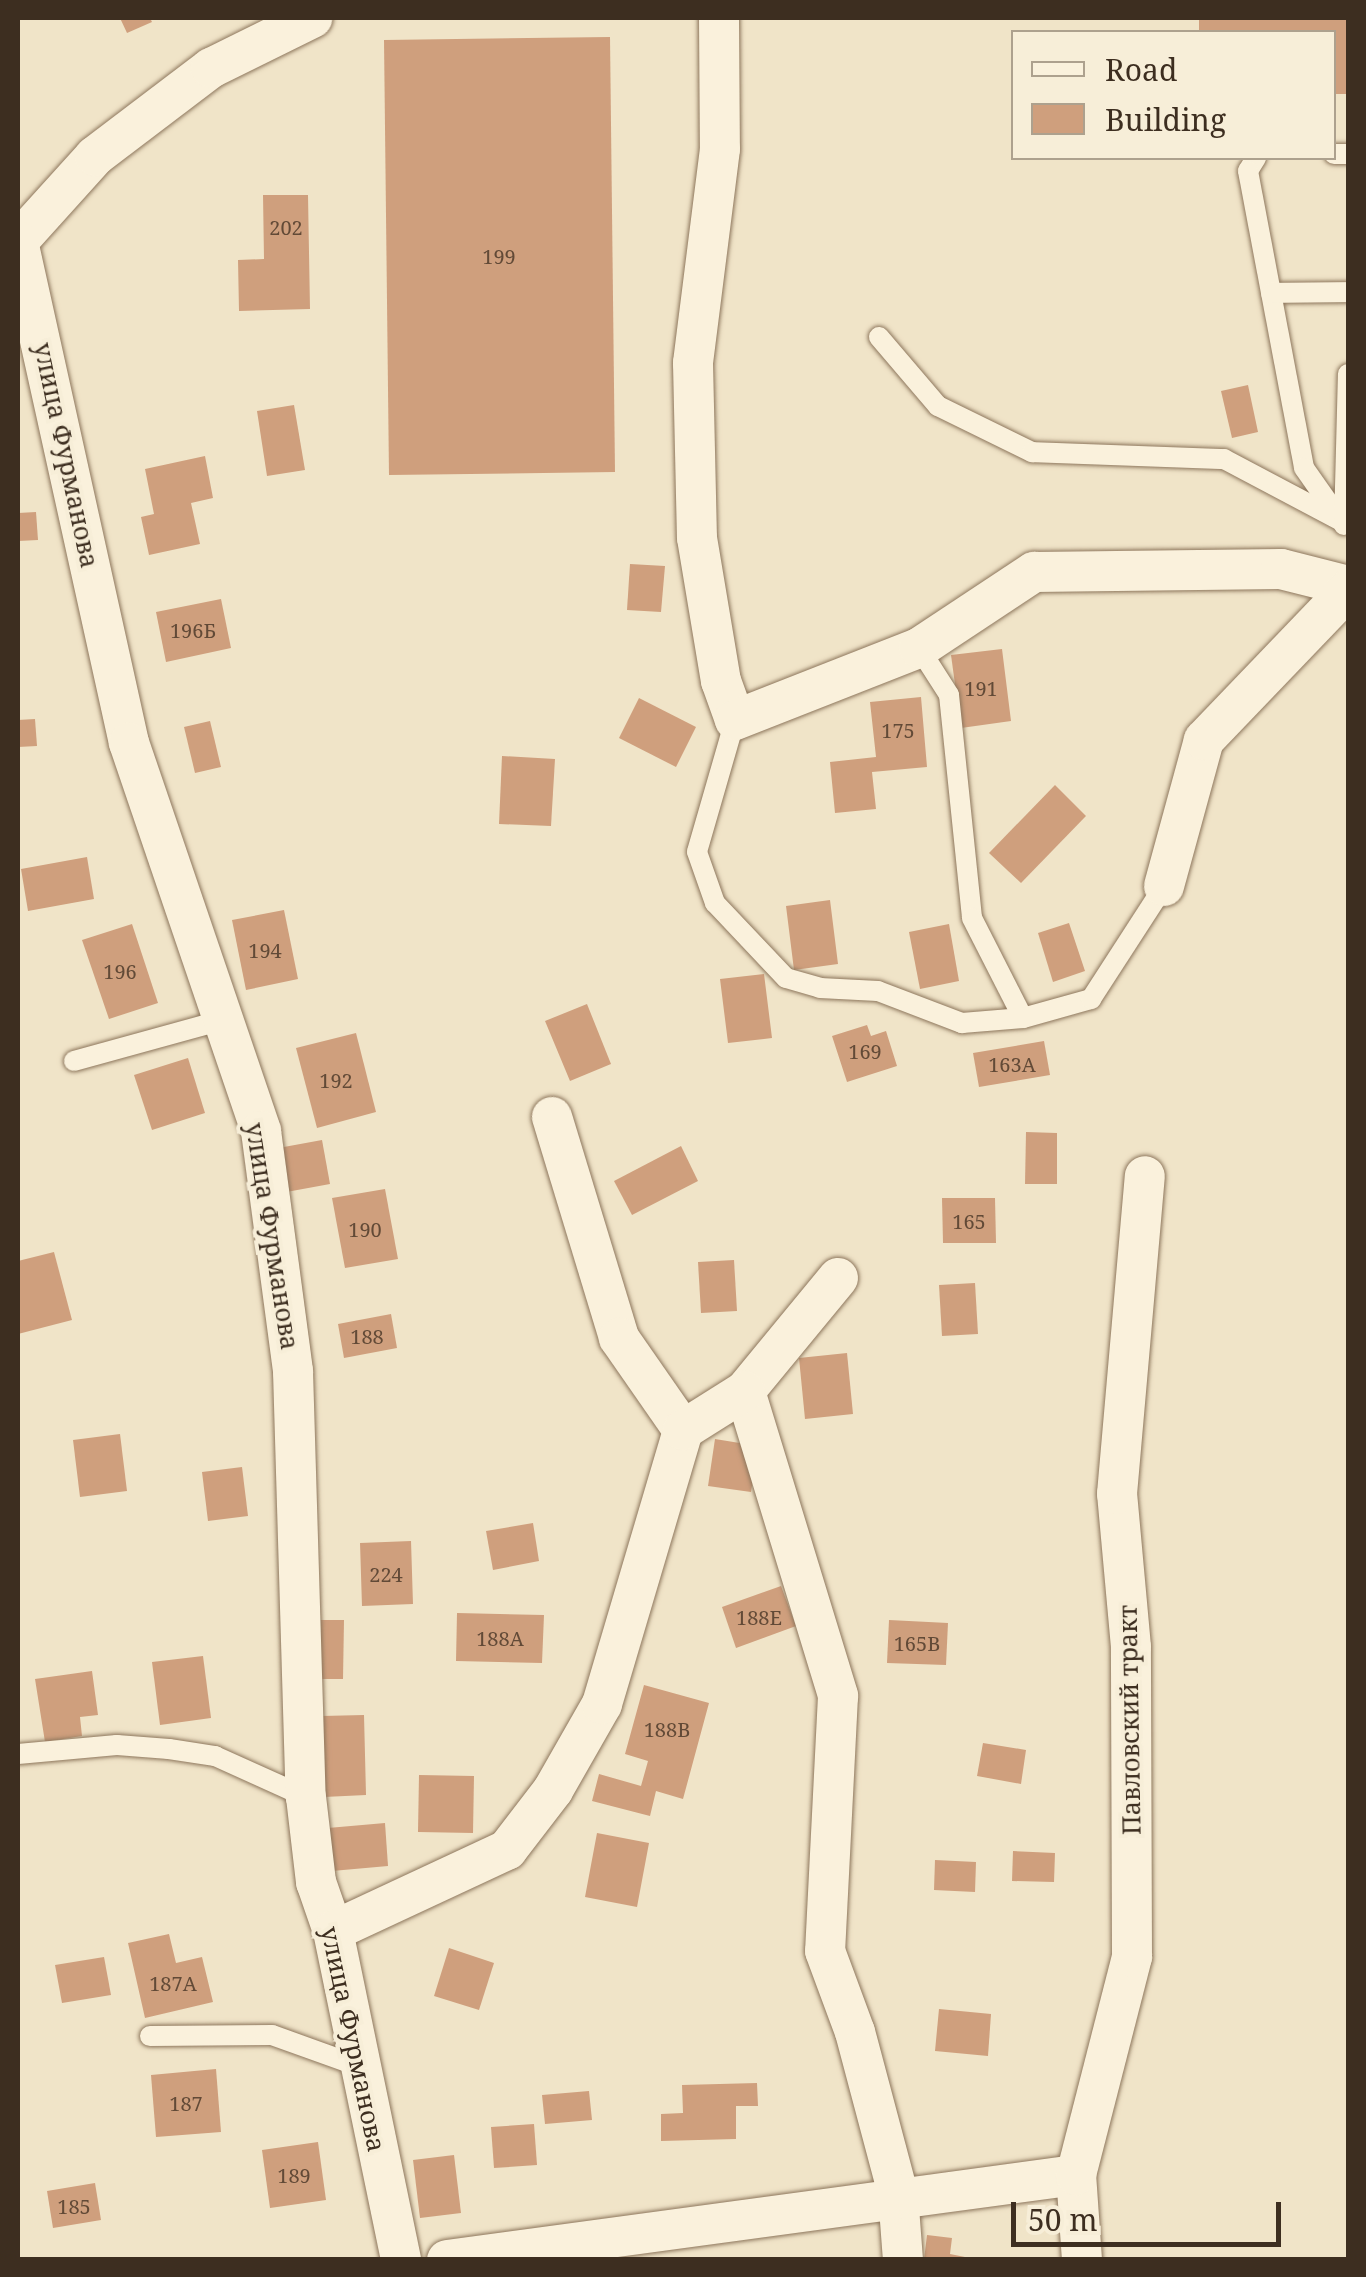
<!DOCTYPE html>
<html>
<head>
<meta charset="utf-8">
<style>
  body { margin:0 }
  #map { position:relative; width:1366px; height:2277px; overflow:hidden; background:#f0e4c8; font-family:"Noto Serif",serif }
  div>[style] { position:absolute }
  .building>* { inset:0; background:#cf9f7d }
  .roads { filter:drop-shadow(0 0 2px #8d765c) drop-shadow(0 0 2px #8d765c) }
  .service>* { height:20px; margin:-10px; padding:0 10px; transform-origin:10px; border-radius:10px; background:#faf1dc }
  .minor>* { height:40px; margin:-20px; padding:0 20px; transform-origin:20px; border-radius:20px; background:#faf1dc }
  span { translate:-50% -50%; white-space:nowrap; text-align:center; line-height:1.15; -webkit-text-stroke:8px #f7eed8; paint-order:stroke }
  .number-label { font-size:20px; color:#624a37 }
  .number-label span { -webkit-text-stroke-width:0 }
  .street-label { font-size:25px; color:#3d2e20 }
  .frame { position:absolute; inset:0; border:20px solid #3d2e20; pointer-events:none }
  .legend { position:absolute; left:1011px; top:30px; width:325px; height:130px; box-sizing:border-box; background:#f7eed8; border:2px solid #ada18e; margin:0; padding:12px 18px; list-style:none; font-size:30px; color:#3d2e20 }
  .legend li { display:flex; align-items:center; gap:20px; height:50px }
  .legend b { width:50px; border:2px solid #ada18e }
  .scale { position:absolute; left:1011px; top:2202px; width:270px; height:45px; box-sizing:border-box; border:5px solid #3d2e20; border-top:0; padding-left:12px; font-size:30px; line-height:35px; white-space:nowrap; color:#3d2e20; -webkit-text-stroke:8px #f7eed8; paint-order:stroke }
</style>
</head>
<body>
<div id="map">
  <div class="building">
    <div style="clip-path:polygon(120px 18px,150px 18px,152px 22px,127px 33px)"></div>
    <div style="clip-path:polygon(1199px 18px,1348px 18px,1348px 94px,1334px 94px,1334px 32px,1199px 32px)"></div>
    <div style="clip-path:polygon(610px 37px,615px 472px,389px 475px,384px 40px)"></div>
    <div style="clip-path:polygon(263px 195px,308px 195px,310px 309px,239px 311px,238px 260px,264px 259px)"></div>
    <div style="clip-path:polygon(1248px 385px,1258px 432px,1232px 438px,1221px 391px)"></div>
    <div style="clip-path:polygon(294px 405px,305px 470px,267px 476px,257px 411px)"></div>
    <div style="clip-path:polygon(205px 456px,213px 498px,191px 503px,200px 544px,149px 555px,141px 517px,154px 514px,145px 469px)"></div>
    <div style="clip-path:polygon(36px 512px,38px 540px,18px 541px,18px 513px)"></div>
    <div style="clip-path:polygon(630px 564px,665px 566px,661px 612px,627px 610px)"></div>
    <div style="clip-path:polygon(221px 599px,231px 648px,166px 662px,156px 612px)"></div>
    <div style="clip-path:polygon(1002px 649px,1011px 721px,961px 728px,951px 655px)"></div>
    <div style="clip-path:polygon(921px 697px,927px 767px,872px 772px,876px 809px,835px 813px,830px 762px,876px 757px,870px 702px)"></div>
    <div style="clip-path:polygon(639px 698px,696px 727px,676px 767px,619px 738px)"></div>
    <div style="clip-path:polygon(35px 719px,37px 746px,18px 747px,18px 720px)"></div>
    <div style="clip-path:polygon(210px 721px,221px 767px,195px 773px,184px 727px)"></div>
    <div style="clip-path:polygon(502px 756px,555px 759px,551px 826px,499px 824px)"></div>
    <div style="clip-path:polygon(1055px 785px,1086px 816px,1021px 883px,989px 853px)"></div>
    <div style="clip-path:polygon(87px 857px,94px 899px,28px 911px,21px 869px)"></div>
    <div style="clip-path:polygon(830px 900px,838px 964px,794px 970px,786px 906px)"></div>
    <div style="clip-path:polygon(284px 910px,298px 979px,246px 990px,232px 920px)"></div>
    <div style="clip-path:polygon(1069px 923px,1085px 971px,1053px 982px,1038px 933px)"></div>
    <div style="clip-path:polygon(132px 924px,158px 1003px,109px 1019px,82px 940px)"></div>
    <div style="clip-path:polygon(949px 924px,959px 981px,920px 989px,909px 932px)"></div>
    <div style="clip-path:polygon(764px 974px,772px 1038px,728px 1043px,720px 979px)"></div>
    <div style="clip-path:polygon(587px 1004px,611px 1064px,570px 1081px,545px 1021px)"></div>
    <div style="clip-path:polygon(867px 1025px,871px 1036px,886px 1031px,897px 1066px,847px 1082px,832px 1036px)"></div>
    <div style="clip-path:polygon(356px 1033px,376px 1112px,317px 1128px,296px 1048px)"></div>
    <div style="clip-path:polygon(1044px 1041px,1050px 1075px,979px 1087px,973px 1053px)"></div>
    <div style="clip-path:polygon(188px 1058px,205px 1113px,152px 1130px,134px 1075px)"></div>
    <div style="clip-path:polygon(1026px 1132px,1057px 1133px,1057px 1184px,1025px 1184px)"></div>
    <div style="clip-path:polygon(322px 1140px,330px 1184px,281px 1193px,273px 1149px)"></div>
    <div style="clip-path:polygon(681px 1146px,698px 1181px,632px 1215px,614px 1181px)"></div>
    <div style="clip-path:polygon(385px 1189px,398px 1259px,345px 1268px,332px 1198px)"></div>
    <div style="clip-path:polygon(942px 1198px,995px 1198px,996px 1243px,943px 1243px)"></div>
    <div style="clip-path:polygon(54px 1252px,72px 1320px,18px 1334px,18px 1261px)"></div>
    <div style="clip-path:polygon(734px 1260px,737px 1311px,701px 1313px,698px 1262px)"></div>
    <div style="clip-path:polygon(975px 1283px,978px 1334px,942px 1336px,939px 1285px)"></div>
    <div style="clip-path:polygon(391px 1314px,397px 1348px,344px 1358px,338px 1324px)"></div>
    <div style="clip-path:polygon(847px 1353px,853px 1414px,805px 1419px,799px 1358px)"></div>
    <div style="clip-path:polygon(120px 1434px,127px 1491px,80px 1497px,73px 1440px)"></div>
    <div style="clip-path:polygon(715px 1439px,758px 1446px,751px 1492px,708px 1486px)"></div>
    <div style="clip-path:polygon(242px 1467px,248px 1516px,208px 1521px,202px 1472px)"></div>
    <div style="clip-path:polygon(533px 1523px,539px 1561px,493px 1570px,486px 1531px)"></div>
    <div style="clip-path:polygon(411px 1541px,413px 1604px,362px 1606px,360px 1543px)"></div>
    <div style="clip-path:polygon(781px 1586px,796px 1626px,736px 1648px,722px 1607px)"></div>
    <div style="clip-path:polygon(457px 1613px,544px 1615px,542px 1663px,456px 1661px)"></div>
    <div style="clip-path:polygon(303px 1620px,344px 1620px,343px 1679px,303px 1679px)"></div>
    <div style="clip-path:polygon(889px 1620px,948px 1623px,946px 1665px,887px 1663px)"></div>
    <div style="clip-path:polygon(203px 1656px,211px 1718px,160px 1725px,152px 1662px)"></div>
    <div style="clip-path:polygon(92px 1671px,98px 1715px,80px 1717px,82px 1736px,45px 1742px,35px 1679px)"></div>
    <div style="clip-path:polygon(644px 1685px,709px 1703px,683px 1799px,656px 1791px,650px 1816px,592px 1801px,599px 1774px,641px 1786px,648px 1761px,625px 1754px)"></div>
    <div style="clip-path:polygon(364px 1715px,366px 1795px,324px 1797px,322px 1716px)"></div>
    <div style="clip-path:polygon(983px 1743px,1026px 1750px,1021px 1784px,977px 1776px)"></div>
    <div style="clip-path:polygon(419px 1775px,474px 1776px,473px 1833px,418px 1832px)"></div>
    <div style="clip-path:polygon(385px 1823px,388px 1866px,332px 1871px,328px 1828px)"></div>
    <div style="clip-path:polygon(597px 1833px,649px 1843px,637px 1907px,585px 1897px)"></div>
    <div style="clip-path:polygon(1013px 1851px,1055px 1853px,1054px 1882px,1012px 1881px)"></div>
    <div style="clip-path:polygon(935px 1860px,976px 1862px,975px 1892px,934px 1890px)"></div>
    <div style="clip-path:polygon(169px 1934px,176px 1963px,202px 1957px,213px 2002px,145px 2018px,128px 1943px)"></div>
    <div style="clip-path:polygon(449px 1948px,494px 1963px,479px 2010px,434px 1996px)"></div>
    <div style="clip-path:polygon(104px 1957px,111px 1995px,62px 2003px,55px 1965px)"></div>
    <div style="clip-path:polygon(939px 2009px,991px 2014px,988px 2056px,935px 2051px)"></div>
    <div style="clip-path:polygon(216px 2069px,221px 2132px,156px 2137px,151px 2075px)"></div>
    <div style="clip-path:polygon(757px 2083px,758px 2106px,736px 2106px,736px 2139px,661px 2141px,661px 2114px,683px 2113px,682px 2085px)"></div>
    <div style="clip-path:polygon(589px 2091px,592px 2120px,545px 2124px,542px 2095px)"></div>
    <div style="clip-path:polygon(534px 2124px,537px 2165px,494px 2168px,491px 2127px)"></div>
    <div style="clip-path:polygon(318px 2142px,326px 2200px,270px 2208px,262px 2150px)"></div>
    <div style="clip-path:polygon(454px 2155px,461px 2213px,420px 2218px,413px 2160px)"></div>
    <div style="clip-path:polygon(95px 2183px,101px 2220px,53px 2228px,47px 2191px)"></div>
    <div style="clip-path:polygon(927px 2235px,952px 2238px,950px 2254px,980px 2260px,924px 2260px)"></div>
  </div>
  <div class="roads">
    <div class="service">
      <div style="left:1334px;top:154px;width:14px"></div>
      <div style="left:1256px;top:158px;width:15px;rotate:122deg"></div>
      <div style="left:1248px;top:171px;width:302px;rotate:79.3deg"></div>
      <div style="left:1304px;top:468px;width:57px;rotate:54.9deg"></div>
      <div style="left:1271px;top:293px;width:77px;rotate:-0.7deg"></div>
      <div style="left:879px;top:337px;width:91px;rotate:49.5deg"></div>
      <div style="left:938px;top:406px;width:105px;rotate:26.1deg"></div>
      <div style="left:1032px;top:452px;width:192px;rotate:2.1deg"></div>
      <div style="left:1224px;top:459px;width:132px;rotate:27.9deg"></div>
      <div style="left:1344px;top:525px;width:151px;rotate:-88.5deg"></div>
      <div style="left:919px;top:648px;width:56px;rotate:57.4deg"></div>
      <div style="left:949px;top:695px;width:224px;rotate:84.1deg"></div>
      <div style="left:972px;top:918px;width:112px;rotate:63deg"></div>
      <div style="left:735px;top:720px;width:137px;rotate:106.1deg"></div>
      <div style="left:697px;top:852px;width:54px;rotate:70.6deg"></div>
      <div style="left:715px;top:903px;width:103px;rotate:46.6deg"></div>
      <div style="left:786px;top:978px;width:35px;rotate:16deg"></div>
      <div style="left:820px;top:988px;width:58px;rotate:3deg"></div>
      <div style="left:878px;top:991px;width:90px;rotate:20.9deg"></div>
      <div style="left:962px;top:1023px;width:61px;rotate:-4.7deg"></div>
      <div style="left:1023px;top:1018px;width:71px;rotate:-15.6deg"></div>
      <div style="left:1091px;top:999px;width:135px;rotate:-57.1deg"></div>
      <div style="left:74px;top:1061px;width:158px;rotate:-15.4deg"></div>
      <div style="left:18px;top:1754px;width:99px;rotate:-5.2deg"></div>
      <div style="left:117px;top:1745px;width:52px;rotate:4.4deg"></div>
      <div style="left:169px;top:1749px;width:47px;rotate:8.7deg"></div>
      <div style="left:215px;top:1756px;width:100px;rotate:24.3deg"></div>
      <div style="left:150px;top:2036px;width:122px;rotate:-0.5deg"></div>
      <div style="left:272px;top:2035px;width:95px;rotate:19.8deg"></div>
    </div>
    <div class="minor">
      <div style="left:719px;top:18px;width:131px;rotate:89.6deg"></div>
      <div style="left:720px;top:149px;width:216px;rotate:97.2deg"></div>
      <div style="left:693px;top:363px;width:175px;rotate:88.7deg"></div>
      <div style="left:697px;top:538px;width:145px;rotate:80.5deg"></div>
      <div style="left:721px;top:681px;width:41px;rotate:70.3deg"></div>
      <div style="left:735px;top:720px;width:198px;rotate:-21.4deg"></div>
      <div style="left:919px;top:648px;width:138px;rotate:-33.5deg"></div>
      <div style="left:1034px;top:572px;width:247px;rotate:-0.7deg"></div>
      <div style="left:1281px;top:569px;width:69px;rotate:14.2deg"></div>
      <div style="left:21px;top:238px;width:110px;rotate:-47.9deg"></div>
      <div style="left:95px;top:156px;width:146px;rotate:-37.2deg"></div>
      <div style="left:211px;top:68px;width:113px;rotate:-26.3deg"></div>
      <div style="left:18px;top:241px;width:514px;rotate:77.53deg"></div>
      <div style="left:129px;top:743px;width:410px;rotate:71.2deg"></div>
      <div style="left:261px;top:1131px;width:242px;rotate:82.4deg"></div>
      <div style="left:293px;top:1371px;width:426px;rotate:88.3deg"></div>
      <div style="left:306px;top:1797px;width:86px;rotate:83.3deg"></div>
      <div style="left:316px;top:1882px;width:52px;rotate:70.9deg"></div>
      <div style="left:333px;top:1931px;width:336px;rotate:78.3deg"></div>
      <div style="left:1164px;top:886px;width:151px;rotate:-74.7deg"></div>
      <div style="left:1204px;top:740px;width:208px;rotate:-46.2deg"></div>
      <div style="left:552px;top:1117px;width:231px;rotate:73.1deg"></div>
      <div style="left:619px;top:1338px;width:112px;rotate:55.2deg"></div>
      <div style="left:838px;top:1278px;width:146px;rotate:129.5deg"></div>
      <div style="left:745px;top:1391px;width:319px;rotate:73deg"></div>
      <div style="left:838px;top:1696px;width:255px;rotate:92.9deg"></div>
      <div style="left:825px;top:1951px;width:86px;rotate:69.7deg"></div>
      <div style="left:855px;top:2032px;width:168px;rotate:75.1deg"></div>
      <div style="left:898px;top:2194px;width:66px;rotate:85.7deg"></div>
      <div style="left:333px;top:1931px;width:192px;rotate:-25deg"></div>
      <div style="left:507px;top:1850px;width:76px;rotate:-52.5deg"></div>
      <div style="left:553px;top:1790px;width:99px;rotate:-60.3deg"></div>
      <div style="left:602px;top:1704px;width:286px;rotate:-73.5deg"></div>
      <div style="left:683px;top:1430px;width:73px;rotate:-32.2deg"></div>
      <div style="left:447px;top:2260px;width:635px;rotate:-7.7deg"></div>
      <div style="left:1082px;top:2260px;width:85px;rotate:-94deg"></div>
      <div style="left:1076px;top:2175px;width:225px;rotate:-75.6deg"></div>
      <div style="left:1132px;top:1957px;width:310px;rotate:-90.2deg"></div>
      <div style="left:1131px;top:1647px;width:154px;rotate:-95.2deg"></div>
      <div style="left:1117px;top:1494px;width:319px;rotate:-85deg"></div>
    </div>
  </div>
  <div class="number-label">
    <span style="left:286px;top:227px">202</span>
    <span style="left:499px;top:256px">199</span>
    <span style="left:193px;top:630px">196Б</span>
    <span style="left:981px;top:688px">191</span>
    <span style="left:898px;top:730px">175</span>
    <span style="left:265px;top:950px">194</span>
    <span style="left:120px;top:971px">196</span>
    <span style="left:865px;top:1051px">169</span>
    <span style="left:1012px;top:1064px">163А</span>
    <span style="left:336px;top:1080px">192</span>
    <span style="left:969px;top:1221px">165</span>
    <span style="left:365px;top:1229px">190</span>
    <span style="left:367px;top:1336px">188</span>
    <span style="left:386px;top:1574px">224</span>
    <span style="left:759px;top:1617px">188Е</span>
    <span style="left:500px;top:1638px">188А</span>
    <span style="left:917px;top:1643px">165В</span>
    <span style="left:667px;top:1729px">188В</span>
    <span style="left:173px;top:1983px">187А</span>
    <span style="left:186px;top:2103px">187</span>
    <span style="left:294px;top:2175px">189</span>
    <span style="left:74px;top:2206px">185</span>
  </div>
  <div class="street-label">
    <span style="left:67px;top:455px;rotate:78deg">улица Фурманова</span>
    <span style="left:273px;top:1236px;rotate:81deg">улица Фурманова</span>
    <span style="left:1129px;top:1720px;rotate:-91deg">Павловский тракт</span>
    <span style="left:354px;top:2039px;rotate:78deg">улица Фурманова</span>
  </div>
  <div class="frame"></div>
  <ul class="legend">
  <li><b style="height:12px;background:#faf1dc"></b>Road</li>
  <li><b style="height:28px;background:#cf9f7d"></b>Building</li>
  </ul>
  <div class="scale">50 m</div>
</div>
</body>
</html>
